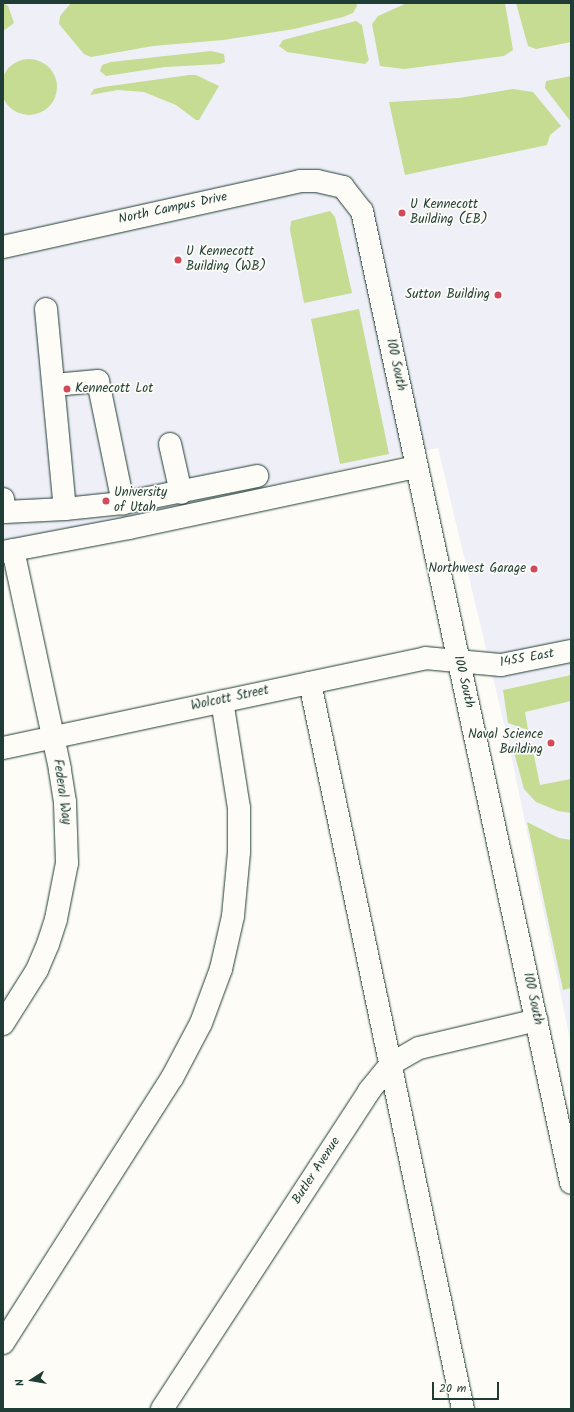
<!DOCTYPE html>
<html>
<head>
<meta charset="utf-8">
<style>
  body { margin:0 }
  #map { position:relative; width:574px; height:1412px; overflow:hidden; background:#fdfcf7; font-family:Kalam,sans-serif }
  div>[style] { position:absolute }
  .built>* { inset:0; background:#efeff8 }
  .green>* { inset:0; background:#c5dc92 }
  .round { border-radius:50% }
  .roads { filter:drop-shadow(0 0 1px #1f3d34) drop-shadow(0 0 1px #1f3d34) }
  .minor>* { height:22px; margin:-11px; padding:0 11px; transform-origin:11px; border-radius:11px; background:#fdfcf7 }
  .major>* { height:22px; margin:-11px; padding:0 11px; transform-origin:11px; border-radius:11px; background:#fdfcf7 }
  .dots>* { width:11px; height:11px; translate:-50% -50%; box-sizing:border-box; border:2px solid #fdfcf7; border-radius:50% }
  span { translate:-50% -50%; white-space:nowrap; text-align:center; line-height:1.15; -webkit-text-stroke:3.5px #fdfcf7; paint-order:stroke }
  .poi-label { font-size:13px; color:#1f3d34 }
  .left { translate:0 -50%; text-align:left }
  .right { translate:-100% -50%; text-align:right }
  .street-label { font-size:13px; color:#1f3d34 }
  .frame { position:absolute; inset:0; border:4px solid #1f3d34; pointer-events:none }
  .north { position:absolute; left:12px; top:1360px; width:40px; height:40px; -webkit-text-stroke:3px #fdfcf7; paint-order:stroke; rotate:258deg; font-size:11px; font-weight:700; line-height:16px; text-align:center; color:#1f3d34 }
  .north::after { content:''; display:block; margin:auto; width:14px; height:18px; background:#1f3d34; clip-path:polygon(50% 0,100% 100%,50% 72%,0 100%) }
  .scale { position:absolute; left:432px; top:1382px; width:67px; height:18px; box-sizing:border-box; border:2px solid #1f3d34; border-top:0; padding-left:5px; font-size:12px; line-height:14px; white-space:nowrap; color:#1f3d34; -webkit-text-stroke:3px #fdfcf7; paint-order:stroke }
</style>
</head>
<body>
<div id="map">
  <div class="built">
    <div style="clip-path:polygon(3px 3px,571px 3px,571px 1044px,508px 740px,438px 448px,398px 456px,3px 549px)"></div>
  </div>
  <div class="green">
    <div style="clip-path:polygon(4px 3px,8px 6px,14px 23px,3px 31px)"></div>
    <div style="clip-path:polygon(71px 3px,356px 3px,357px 6px,353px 13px,343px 17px,294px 29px,223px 40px,153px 46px,91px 57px,84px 54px,59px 24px,60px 16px)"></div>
    <div style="clip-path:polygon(407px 3px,505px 3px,513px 50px,504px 56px,404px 69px,380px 66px,372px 24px,378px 16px)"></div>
    <div style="clip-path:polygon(516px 3px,571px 3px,571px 42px,536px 49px,528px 46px)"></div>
    <div style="clip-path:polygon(356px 21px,362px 25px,367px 53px,369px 60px,365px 64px,287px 52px,279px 46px,283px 40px)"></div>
    <div style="clip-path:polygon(211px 51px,224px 54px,225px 62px,220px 64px,165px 67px,106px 76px,100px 71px,102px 65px,111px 62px)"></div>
    <div class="round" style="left:1px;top:59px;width:56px;height:56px"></div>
    <div style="clip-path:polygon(189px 75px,196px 75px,219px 86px,199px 120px,196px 120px,176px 105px,144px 92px,118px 90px,90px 95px,94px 89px,103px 87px)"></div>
    <div style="clip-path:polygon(571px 76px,571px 122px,545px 88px,546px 81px)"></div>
    <div style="clip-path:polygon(513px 89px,533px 92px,561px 126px,550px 135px,547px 145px,405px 175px,389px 102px,459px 98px)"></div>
    <div style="clip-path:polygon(330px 211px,335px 217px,352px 293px,304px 303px,290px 230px,291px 221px)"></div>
    <div style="clip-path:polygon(359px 309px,389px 454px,340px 464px,311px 319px)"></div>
    <div style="clip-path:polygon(571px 675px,571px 701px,525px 712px,528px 730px,508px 723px,503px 690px)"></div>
    <div style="clip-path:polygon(512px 745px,533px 751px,540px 785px,571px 779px,571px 813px,558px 811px,536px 802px,524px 789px)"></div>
    <div style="clip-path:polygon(527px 822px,559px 838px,571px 840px,571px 988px,563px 990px)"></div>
  </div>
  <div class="roads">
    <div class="minor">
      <div style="left:46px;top:309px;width:201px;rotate:84.6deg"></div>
      <div style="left:54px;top:385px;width:44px;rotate:-5.2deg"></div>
      <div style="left:98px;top:381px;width:125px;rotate:78.4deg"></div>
      <div style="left:170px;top:444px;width:50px;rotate:77.3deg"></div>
      <div style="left:3px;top:499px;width:13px;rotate:81deg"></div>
      <div style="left:5px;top:512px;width:60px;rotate:-2.9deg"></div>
      <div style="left:65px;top:509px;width:58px;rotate:-5.9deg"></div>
      <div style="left:123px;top:503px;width:137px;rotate:-11.4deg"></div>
      <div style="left:3px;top:552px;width:128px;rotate:-10.8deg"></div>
      <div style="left:129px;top:528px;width:293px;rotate:-12deg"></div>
      <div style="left:310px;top:683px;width:742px;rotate:78.1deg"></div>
      <div style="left:3px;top:748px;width:431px;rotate:-12deg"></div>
      <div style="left:425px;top:658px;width:76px;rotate:5.3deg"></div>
      <div style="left:501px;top:665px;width:71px;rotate:-11.3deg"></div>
      <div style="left:3px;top:1024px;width:64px;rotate:-57.8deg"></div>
      <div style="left:37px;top:970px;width:28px;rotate:-67deg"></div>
      <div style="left:48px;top:944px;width:26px;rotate:-72deg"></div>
      <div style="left:56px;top:919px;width:57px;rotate:-78.9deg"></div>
      <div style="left:67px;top:863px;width:61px;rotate:-91.9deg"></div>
      <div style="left:65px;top:802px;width:33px;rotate:-99deg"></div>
      <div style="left:60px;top:769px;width:224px;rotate:-102.1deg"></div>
      <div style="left:3px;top:1343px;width:314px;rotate:-57.5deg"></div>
      <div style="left:172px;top:1078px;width:62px;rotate:-62.2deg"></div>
      <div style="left:201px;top:1023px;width:58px;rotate:-69.7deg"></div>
      <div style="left:221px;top:969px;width:54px;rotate:-77.2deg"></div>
      <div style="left:233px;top:916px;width:64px;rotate:-84.6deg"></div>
      <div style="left:239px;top:852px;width:44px;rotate:-90deg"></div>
      <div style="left:239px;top:808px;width:108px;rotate:-99deg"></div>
      <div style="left:162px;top:1409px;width:379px;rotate:-56.9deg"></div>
      <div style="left:369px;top:1091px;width:35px;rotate:-51deg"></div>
      <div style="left:391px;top:1064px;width:32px;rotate:-30deg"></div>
      <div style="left:419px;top:1048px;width:121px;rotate:-13.3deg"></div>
    </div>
    <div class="major">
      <div style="left:3px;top:247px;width:304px;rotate:-12.5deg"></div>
      <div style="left:300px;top:181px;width:17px"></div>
      <div style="left:317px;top:181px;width:27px;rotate:13deg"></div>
      <div style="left:343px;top:187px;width:31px;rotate:52deg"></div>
      <div style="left:362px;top:211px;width:994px;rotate:77.86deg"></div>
    </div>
  </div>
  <div class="dots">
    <div style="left:402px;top:213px;background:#d1495b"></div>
    <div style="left:178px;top:260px;background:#d1495b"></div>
    <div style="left:498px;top:295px;background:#d1495b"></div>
    <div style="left:67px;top:389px;background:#d1495b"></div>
    <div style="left:106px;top:501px;background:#d1495b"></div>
    <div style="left:534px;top:569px;background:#d1495b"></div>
    <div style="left:551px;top:743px;background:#d1495b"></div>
  </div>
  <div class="poi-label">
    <span class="left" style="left:410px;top:213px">U Kennecott<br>Building (EB)</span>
    <span class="left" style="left:186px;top:260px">U Kennecott<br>Building (WB)</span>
    <span class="right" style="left:490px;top:295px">Sutton Building</span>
    <span class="left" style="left:75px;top:389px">Kennecott Lot</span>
    <span class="left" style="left:114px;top:501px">University<br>of Utah</span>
    <span class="right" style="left:526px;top:569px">Northwest Garage</span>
    <span class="right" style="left:543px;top:743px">Naval Science<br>Building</span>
  </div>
  <div class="street-label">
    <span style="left:173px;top:209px;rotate:-12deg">North Campus Drive</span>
    <span style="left:395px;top:365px;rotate:78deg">100 South</span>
    <span style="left:527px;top:659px;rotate:-10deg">1455 East</span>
    <span style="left:463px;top:682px;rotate:77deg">100 South</span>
    <span style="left:230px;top:699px;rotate:-12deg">Wolcott Street</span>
    <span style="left:61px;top:792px;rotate:82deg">Federal Way</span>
    <span style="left:532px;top:999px;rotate:78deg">100 South</span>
    <span style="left:317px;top:1171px;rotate:-57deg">Butler Avenue</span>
  </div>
  <div class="frame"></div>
  <div class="north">N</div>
  <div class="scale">20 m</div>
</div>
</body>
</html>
